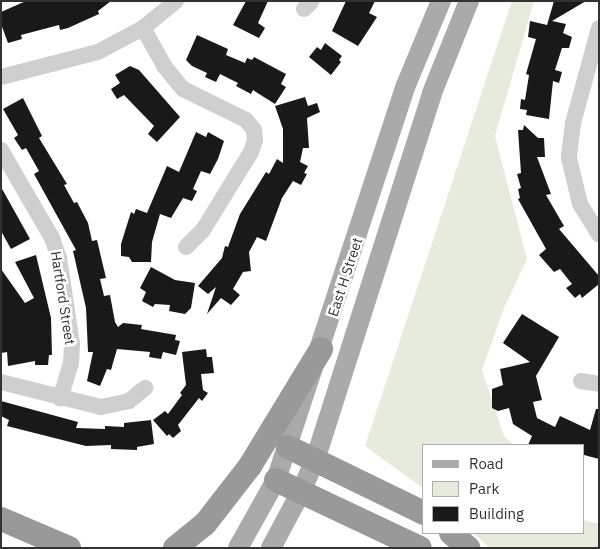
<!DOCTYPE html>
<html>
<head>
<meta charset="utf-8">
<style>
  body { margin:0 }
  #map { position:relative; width:600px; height:549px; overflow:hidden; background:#fff; font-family:"IBM Plex Sans",sans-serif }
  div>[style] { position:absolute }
  .green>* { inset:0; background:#e7ebde }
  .building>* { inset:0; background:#191919 }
  .minor>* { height:16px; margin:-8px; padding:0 8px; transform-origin:8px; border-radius:8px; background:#cfcfcf }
  .major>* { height:20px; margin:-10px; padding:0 10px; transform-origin:10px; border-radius:10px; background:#aaa }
  .highway>* { height:24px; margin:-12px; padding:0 12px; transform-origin:12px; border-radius:12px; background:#999 }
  span { translate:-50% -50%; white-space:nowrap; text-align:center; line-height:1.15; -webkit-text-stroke:5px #fff; paint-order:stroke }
  .street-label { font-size:14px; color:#323232 }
  .frame { position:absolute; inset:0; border:2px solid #323232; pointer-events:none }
  .legend { position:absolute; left:422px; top:444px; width:162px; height:90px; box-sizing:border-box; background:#fff; border:1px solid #adadad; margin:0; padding:6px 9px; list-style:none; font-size:15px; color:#323232 }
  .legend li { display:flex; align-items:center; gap:10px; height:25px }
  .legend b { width:25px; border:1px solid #adadad }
</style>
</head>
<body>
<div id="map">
  <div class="green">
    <div style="clip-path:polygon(512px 1px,534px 1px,495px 136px,527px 259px,504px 308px,482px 370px,504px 436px,514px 445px,424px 445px,424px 489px,365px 446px)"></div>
    <div style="clip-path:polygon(584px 520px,599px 524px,599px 548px,490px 548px,473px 533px,584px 533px)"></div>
  </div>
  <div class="building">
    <div style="clip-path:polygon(26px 1px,111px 1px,98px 11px,99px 14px,68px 28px,60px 30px,59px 25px,21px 35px,22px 39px,8px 43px,1px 24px,1px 12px)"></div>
    <div style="clip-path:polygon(246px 1px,268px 1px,258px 23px,265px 28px,259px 38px,233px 25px)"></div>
    <div style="clip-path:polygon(346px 1px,375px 1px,369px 13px,377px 17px,358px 46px,332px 31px)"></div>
    <div style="clip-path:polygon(554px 1px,586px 1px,552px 21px,566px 24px,563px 33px,572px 37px,569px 48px,562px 48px,555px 70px,562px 72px,559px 83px,553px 81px,549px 119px,526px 115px,527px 110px,520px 109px,521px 99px,525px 100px,529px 75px,526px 74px,536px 39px,528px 37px,530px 21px,547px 25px)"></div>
    <div style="clip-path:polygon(197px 35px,228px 49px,226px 55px,245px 63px,247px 58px,252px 60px,254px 57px,286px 74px,281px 84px,286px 87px,275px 104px,253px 90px,251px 94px,236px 86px,238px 83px,220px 74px,216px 82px,205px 77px,207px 73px,192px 66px,186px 60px)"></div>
    <div style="clip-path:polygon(325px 43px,342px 56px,339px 60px,341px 62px,331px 75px,309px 57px,317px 47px,321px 50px)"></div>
    <div style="clip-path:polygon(130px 66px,139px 70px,180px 117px,157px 142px,148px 134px,154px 126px,124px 95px,117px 99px,111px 89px,120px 83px,115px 75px)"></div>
    <div style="clip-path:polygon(305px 97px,308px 106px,317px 103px,320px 112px,307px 118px,309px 148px,303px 148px,300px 162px,308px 166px,304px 173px,307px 174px,301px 185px,293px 181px,282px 198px,266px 241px,257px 237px,249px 252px,251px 271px,243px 272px,233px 289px,240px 295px,231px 305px,221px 298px,207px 314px,216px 287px,208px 294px,198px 286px,222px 258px,225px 246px,228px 247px,240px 214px,266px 172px,269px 174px,277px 159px,283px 163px,283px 129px,275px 106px)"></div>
    <div style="clip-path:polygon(23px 98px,42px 136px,39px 138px,67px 184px,64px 185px,74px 203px,77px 202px,88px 223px,92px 241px,97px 240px,106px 278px,100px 279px,104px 296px,110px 295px,115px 322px,118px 327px,123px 323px,142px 325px,141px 329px,176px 335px,175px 340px,180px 341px,176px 355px,163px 352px,161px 359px,149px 357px,150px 352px,117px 349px,111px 370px,107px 369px,100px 386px,87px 381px,93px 352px,88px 352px,86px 308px,73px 251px,76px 250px,34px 174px,39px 171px,26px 148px,22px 150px,14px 138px,18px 135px,3px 109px)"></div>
    <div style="clip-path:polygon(524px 125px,538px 138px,544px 138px,545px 157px,537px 157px,551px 194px,546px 195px,564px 226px,559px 229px,599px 276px,599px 284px,582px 298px,580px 294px,575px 298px,566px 288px,572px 284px,560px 269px,554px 272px,539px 255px,546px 249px,518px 199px,520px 198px,518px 189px,521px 188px,517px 174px,521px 173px,518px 130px,523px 130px)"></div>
    <div style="clip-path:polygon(196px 132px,206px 137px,208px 132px,224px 141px,218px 159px,210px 174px,201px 171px,193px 189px,197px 191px,192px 201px,183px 198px,171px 218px,160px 214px,152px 242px,151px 262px,132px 262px,129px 257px,121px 256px,121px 244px,131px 212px,134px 214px,136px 209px,147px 213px,167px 166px,179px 172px)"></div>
    <div style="clip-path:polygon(1px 187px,30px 239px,11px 249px,1px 231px)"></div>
    <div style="clip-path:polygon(36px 255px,51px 318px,52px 355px,49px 355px,48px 365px,35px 365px,35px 361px,8px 366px,7px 352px,1px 353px,1px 269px,25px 303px,34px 298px,15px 262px)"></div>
    <div style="clip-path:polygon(151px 267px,175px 280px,195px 283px,191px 308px,185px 314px,169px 311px,170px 305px,155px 304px,153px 307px,142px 301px,146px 292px,140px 288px)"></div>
    <div style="clip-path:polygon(522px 314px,559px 337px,536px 376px,542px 400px,533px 402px,537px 418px,555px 427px,560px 416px,590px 430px,596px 409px,599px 409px,599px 459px,584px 455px,584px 445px,528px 445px,532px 436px,513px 424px,509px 408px,498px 411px,492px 408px,492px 389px,503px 385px,500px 369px,530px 362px,503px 343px)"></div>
    <div style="clip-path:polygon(206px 349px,207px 357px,212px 357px,214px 373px,201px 374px,203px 390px,208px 393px,202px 401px,199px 398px,178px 425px,181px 431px,173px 438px,169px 434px,167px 436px,153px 420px,165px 411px,168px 414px,182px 395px,180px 393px,186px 385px,182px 352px)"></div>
    <div style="clip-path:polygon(1px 401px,78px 422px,76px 428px,105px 429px,105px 426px,124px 427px,124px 423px,151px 420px,154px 444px,137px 447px,137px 450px,111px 449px,111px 445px,86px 446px,7px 426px,9px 420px,1px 416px)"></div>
  </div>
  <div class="minor">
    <div style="left:304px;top:9px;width:11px;rotate:-45deg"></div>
    <div style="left:143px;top:28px;width:45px;rotate:60.6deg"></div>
    <div style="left:165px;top:67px;width:28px;rotate:51deg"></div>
    <div style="left:183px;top:89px;width:70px;rotate:26.2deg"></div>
    <div style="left:246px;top:120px;width:13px;rotate:51deg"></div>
    <div style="left:254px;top:130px;width:10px;rotate:84deg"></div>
    <div style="left:255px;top:140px;width:13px;rotate:108deg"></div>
    <div style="left:251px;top:152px;width:92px;rotate:121.6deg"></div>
    <div style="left:203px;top:230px;width:24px;rotate:135deg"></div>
    <div style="left:599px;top:28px;width:98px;rotate:105.3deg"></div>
    <div style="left:573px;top:123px;width:35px;rotate:97deg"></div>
    <div style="left:569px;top:158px;width:47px;rotate:76.6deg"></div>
    <div style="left:580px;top:204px;width:36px;rotate:58deg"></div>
    <div style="left:1px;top:77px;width:100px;rotate:-14.5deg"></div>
    <div style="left:98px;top:52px;width:51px;rotate:-28.1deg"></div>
    <div style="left:143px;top:28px;width:43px;rotate:-39.3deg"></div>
    <div style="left:1px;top:150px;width:102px;rotate:59.9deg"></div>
    <div style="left:52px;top:238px;width:21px;rotate:71deg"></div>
    <div style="left:59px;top:258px;width:87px;rotate:81.4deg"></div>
    <div style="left:72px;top:344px;width:19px;rotate:93deg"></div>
    <div style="left:71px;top:363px;width:37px;rotate:107deg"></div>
    <div style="left:581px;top:381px;width:18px;rotate:9deg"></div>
    <div style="left:1px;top:382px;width:103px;rotate:14deg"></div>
    <div style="left:101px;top:407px;width:29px;rotate:-12deg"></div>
    <div style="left:129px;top:401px;width:21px;rotate:-39deg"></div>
  </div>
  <div class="major">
    <div style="left:238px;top:548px;width:78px;rotate:-60.8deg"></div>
    <div style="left:276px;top:480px;width:416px;rotate:-71.8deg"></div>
    <div style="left:406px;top:85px;width:91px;rotate:-67.4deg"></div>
    <div style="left:271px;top:548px;width:66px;rotate:-61.9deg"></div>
    <div style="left:302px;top:490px;width:39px;rotate:-67deg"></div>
    <div style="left:317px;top:454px;width:379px;rotate:-72.3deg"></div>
    <div style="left:432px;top:93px;width:99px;rotate:-68.1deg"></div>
  </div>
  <div class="highway">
    <div style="left:288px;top:447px;width:151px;rotate:25.9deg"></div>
    <div style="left:276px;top:480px;width:159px;rotate:25.3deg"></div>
    <div style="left:1px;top:519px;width:74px;rotate:23.1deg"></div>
    <div style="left:451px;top:533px;width:23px;rotate:41deg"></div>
    <div style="left:175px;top:548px;width:38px;rotate:-39deg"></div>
    <div style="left:205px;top:524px;width:73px;rotate:-52.2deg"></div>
    <div style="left:250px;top:466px;width:137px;rotate:-58.7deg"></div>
  </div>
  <div class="street-label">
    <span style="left:345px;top:277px;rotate:-72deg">East H Street</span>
    <span style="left:63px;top:298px;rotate:81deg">Hartford Street</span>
  </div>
  <div class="frame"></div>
  <ul class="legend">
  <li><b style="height:6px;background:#aaa"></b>Road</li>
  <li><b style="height:14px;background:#e7ebde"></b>Park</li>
  <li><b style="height:14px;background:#191919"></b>Building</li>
  </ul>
</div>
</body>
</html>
